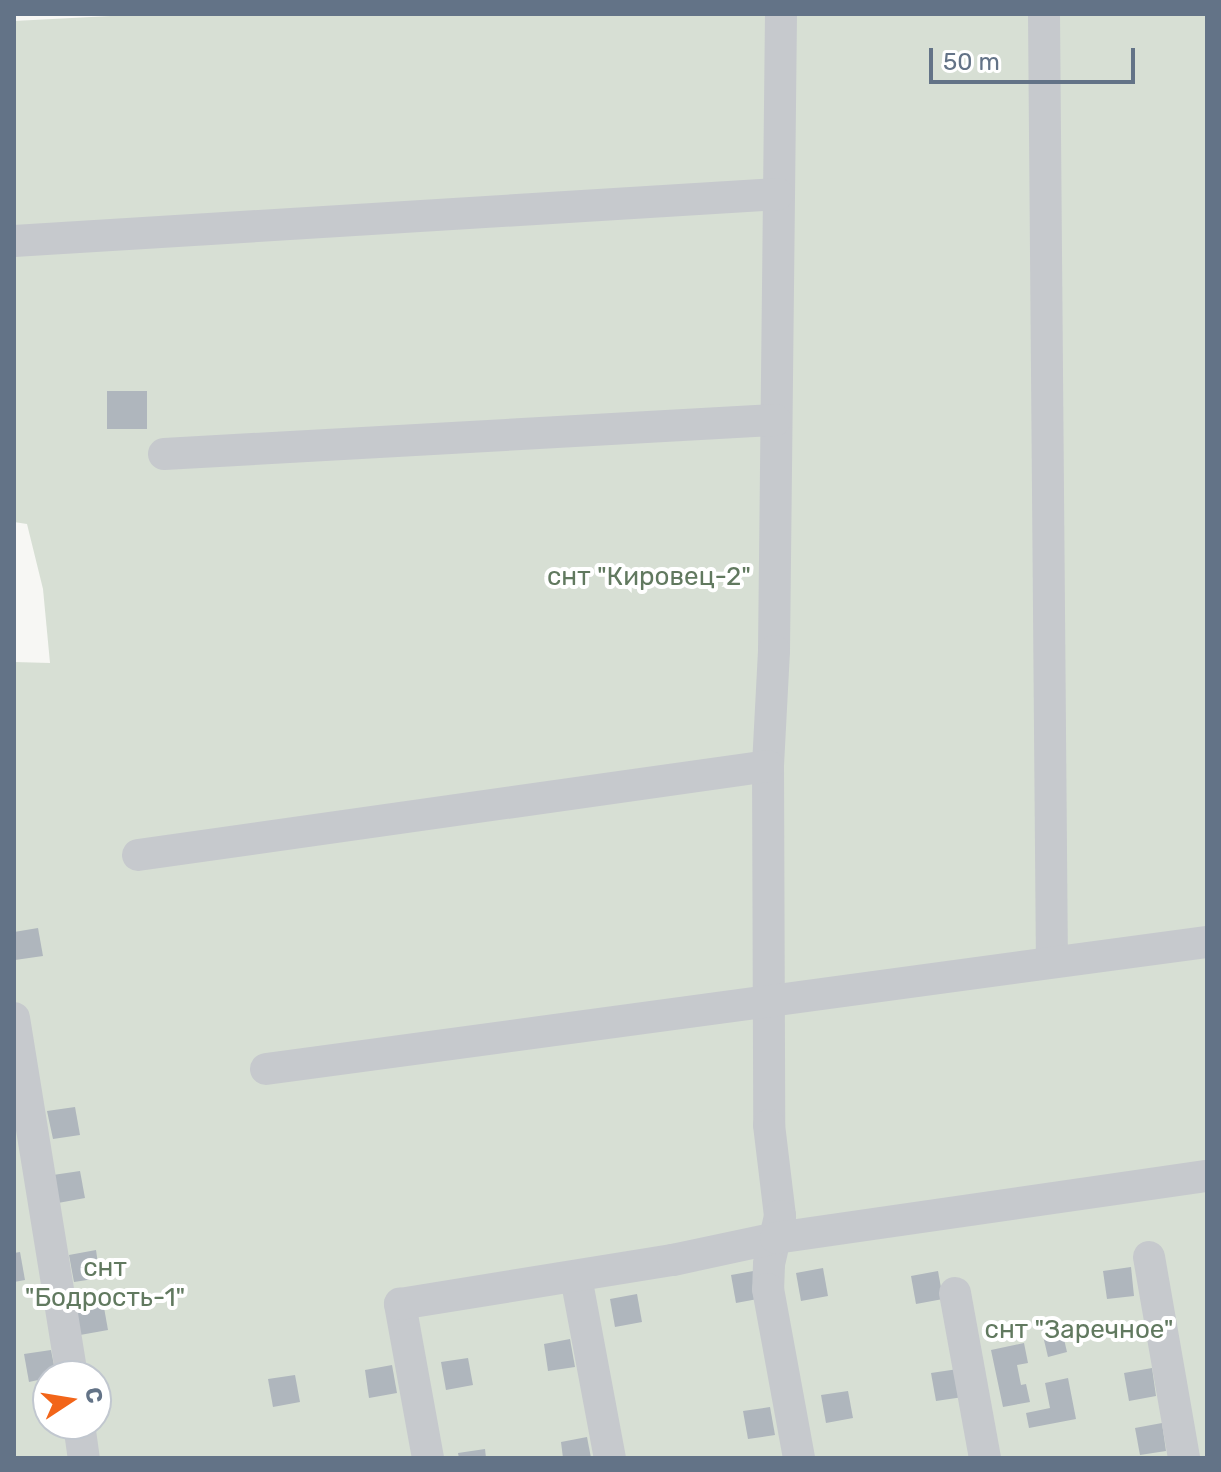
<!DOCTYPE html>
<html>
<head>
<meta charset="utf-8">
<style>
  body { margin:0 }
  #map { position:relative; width:1221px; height:1472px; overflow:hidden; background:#f7f7f4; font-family:Rubik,sans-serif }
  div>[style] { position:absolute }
  .green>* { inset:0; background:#d7dfd4 }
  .building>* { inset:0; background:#afb6bd }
  .minor>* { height:32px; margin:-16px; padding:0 16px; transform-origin:16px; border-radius:16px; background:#c6c9cd }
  span { translate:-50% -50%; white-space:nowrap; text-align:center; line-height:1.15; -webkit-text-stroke:8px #fff; paint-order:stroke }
  .park-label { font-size:26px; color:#61795f }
  .frame { position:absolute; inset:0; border:16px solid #637387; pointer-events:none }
  .north { position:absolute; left:32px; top:1360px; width:80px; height:80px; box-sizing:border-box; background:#fff; border:2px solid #c1c7cf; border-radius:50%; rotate:78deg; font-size:22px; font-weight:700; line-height:32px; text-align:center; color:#637387 }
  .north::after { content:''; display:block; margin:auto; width:28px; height:36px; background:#f26519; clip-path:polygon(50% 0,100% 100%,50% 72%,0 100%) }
  .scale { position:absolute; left:929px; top:48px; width:206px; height:36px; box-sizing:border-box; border:4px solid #637387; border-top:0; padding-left:10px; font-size:24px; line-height:28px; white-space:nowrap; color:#637387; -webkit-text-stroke:6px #fff; paint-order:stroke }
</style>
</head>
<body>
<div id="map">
  <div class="green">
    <div style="clip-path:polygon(evenodd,149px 14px,1207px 14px,1207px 1458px,14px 1458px,14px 662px,50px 663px,43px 589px,27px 524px,14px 522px,14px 21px,149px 14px,48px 1376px,96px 1376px,96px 1424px,48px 1424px,48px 1376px)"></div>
  </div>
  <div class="building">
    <div style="clip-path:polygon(107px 391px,147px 391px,147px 429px,107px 429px)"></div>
    <div style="clip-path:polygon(38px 928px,43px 956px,15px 960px,14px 932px)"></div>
    <div style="clip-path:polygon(75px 1107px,80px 1135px,53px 1139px,47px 1111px)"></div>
    <div style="clip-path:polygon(80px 1171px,85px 1198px,58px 1203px,53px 1175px)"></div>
    <div style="clip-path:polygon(96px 1250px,100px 1278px,74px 1282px,69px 1255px)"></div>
    <div style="clip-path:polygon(20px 1252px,25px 1280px,14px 1282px,14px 1253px)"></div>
    <div style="clip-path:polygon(1131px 1267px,1134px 1296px,1107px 1299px,1103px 1271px)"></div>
    <div style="clip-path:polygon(823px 1268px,828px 1296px,801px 1301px,796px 1273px)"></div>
    <div style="clip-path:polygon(759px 1270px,763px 1298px,736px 1303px,731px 1275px)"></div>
    <div style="clip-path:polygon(938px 1271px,943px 1299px,916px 1304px,911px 1276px)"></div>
    <div style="clip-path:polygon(637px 1294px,642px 1322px,615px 1327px,610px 1299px)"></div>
    <div style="clip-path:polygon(103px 1302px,108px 1330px,80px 1335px,76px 1307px)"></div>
    <div style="clip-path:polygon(1059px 1318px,1067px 1352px,1048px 1357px,1040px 1323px)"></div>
    <div style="clip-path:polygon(570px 1339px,575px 1367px,548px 1371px,544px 1344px)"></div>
    <div style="clip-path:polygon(1024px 1343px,1028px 1363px,1017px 1365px,1021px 1385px,1026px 1384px,1030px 1402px,1003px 1407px,991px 1350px)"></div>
    <div style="clip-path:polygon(51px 1350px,56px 1376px,29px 1382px,24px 1354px)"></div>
    <div style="clip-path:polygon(468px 1358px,473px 1385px,446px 1390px,441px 1362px)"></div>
    <div style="clip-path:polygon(392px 1365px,397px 1393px,369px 1398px,365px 1370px)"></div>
    <div style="clip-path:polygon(1152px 1368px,1156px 1396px,1129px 1401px,1124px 1373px)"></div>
    <div style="clip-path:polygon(958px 1369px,963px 1397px,936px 1401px,931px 1373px)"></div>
    <div style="clip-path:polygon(295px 1375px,300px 1402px,273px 1407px,268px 1379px)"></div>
    <div style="clip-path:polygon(1068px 1378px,1076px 1419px,1029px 1428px,1026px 1413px,1050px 1408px,1045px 1383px)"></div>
    <div style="clip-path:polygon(848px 1391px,853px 1418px,826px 1423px,821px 1395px)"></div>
    <div style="clip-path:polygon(770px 1407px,775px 1435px,748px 1439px,743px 1411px)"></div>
    <div style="clip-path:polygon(1162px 1423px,1166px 1451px,1140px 1455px,1135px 1428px)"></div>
    <div style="clip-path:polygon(587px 1437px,591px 1458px,563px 1458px,561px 1442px)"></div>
    <div style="clip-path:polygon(485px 1449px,486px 1458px,459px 1458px,458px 1453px)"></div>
  </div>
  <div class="minor">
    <div style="left:781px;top:14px;width:637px;rotate:90.63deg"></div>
    <div style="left:774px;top:651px;width:115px;rotate:93deg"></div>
    <div style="left:768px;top:766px;width:359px;rotate:89.8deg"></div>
    <div style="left:769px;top:1125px;width:92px;rotate:83.1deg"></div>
    <div style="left:780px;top:1216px;width:49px;rotate:102.9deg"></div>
    <div style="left:769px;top:1264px;width:25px;rotate:92deg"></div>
    <div style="left:768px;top:1289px;width:172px;rotate:79.6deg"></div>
    <div style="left:1044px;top:14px;width:948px;rotate:89.52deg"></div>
    <div style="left:14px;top:241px;width:765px;rotate:-3.52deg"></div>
    <div style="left:164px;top:454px;width:612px;rotate:-3.19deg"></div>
    <div style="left:138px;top:855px;width:636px;rotate:-8.04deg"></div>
    <div style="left:14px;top:1018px;width:363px;rotate:80.8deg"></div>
    <div style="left:266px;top:1069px;width:950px;rotate:-7.69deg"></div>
    <div style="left:1149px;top:1257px;width:204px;rotate:80.1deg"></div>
    <div style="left:576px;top:1277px;width:184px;rotate:79.4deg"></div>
    <div style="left:955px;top:1293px;width:168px;rotate:79.7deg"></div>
    <div style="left:79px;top:1424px;width:34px;rotate:82deg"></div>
    <div style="left:428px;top:1458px;width:157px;rotate:-100.3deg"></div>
    <div style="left:400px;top:1304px;width:277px;rotate:-9.2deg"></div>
    <div style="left:673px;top:1260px;width:105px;rotate:-12.1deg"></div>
    <div style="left:776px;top:1238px;width:435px;rotate:-8.2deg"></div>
  </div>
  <div class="park-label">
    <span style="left:649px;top:577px">снт "Кировец-2"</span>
    <span style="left:105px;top:1283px">снт<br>"Бодрость-1"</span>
    <span style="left:1079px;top:1330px">снт "Заречное"</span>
  </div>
  <div class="frame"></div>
  <div class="north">С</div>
  <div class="scale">50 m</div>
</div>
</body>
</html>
